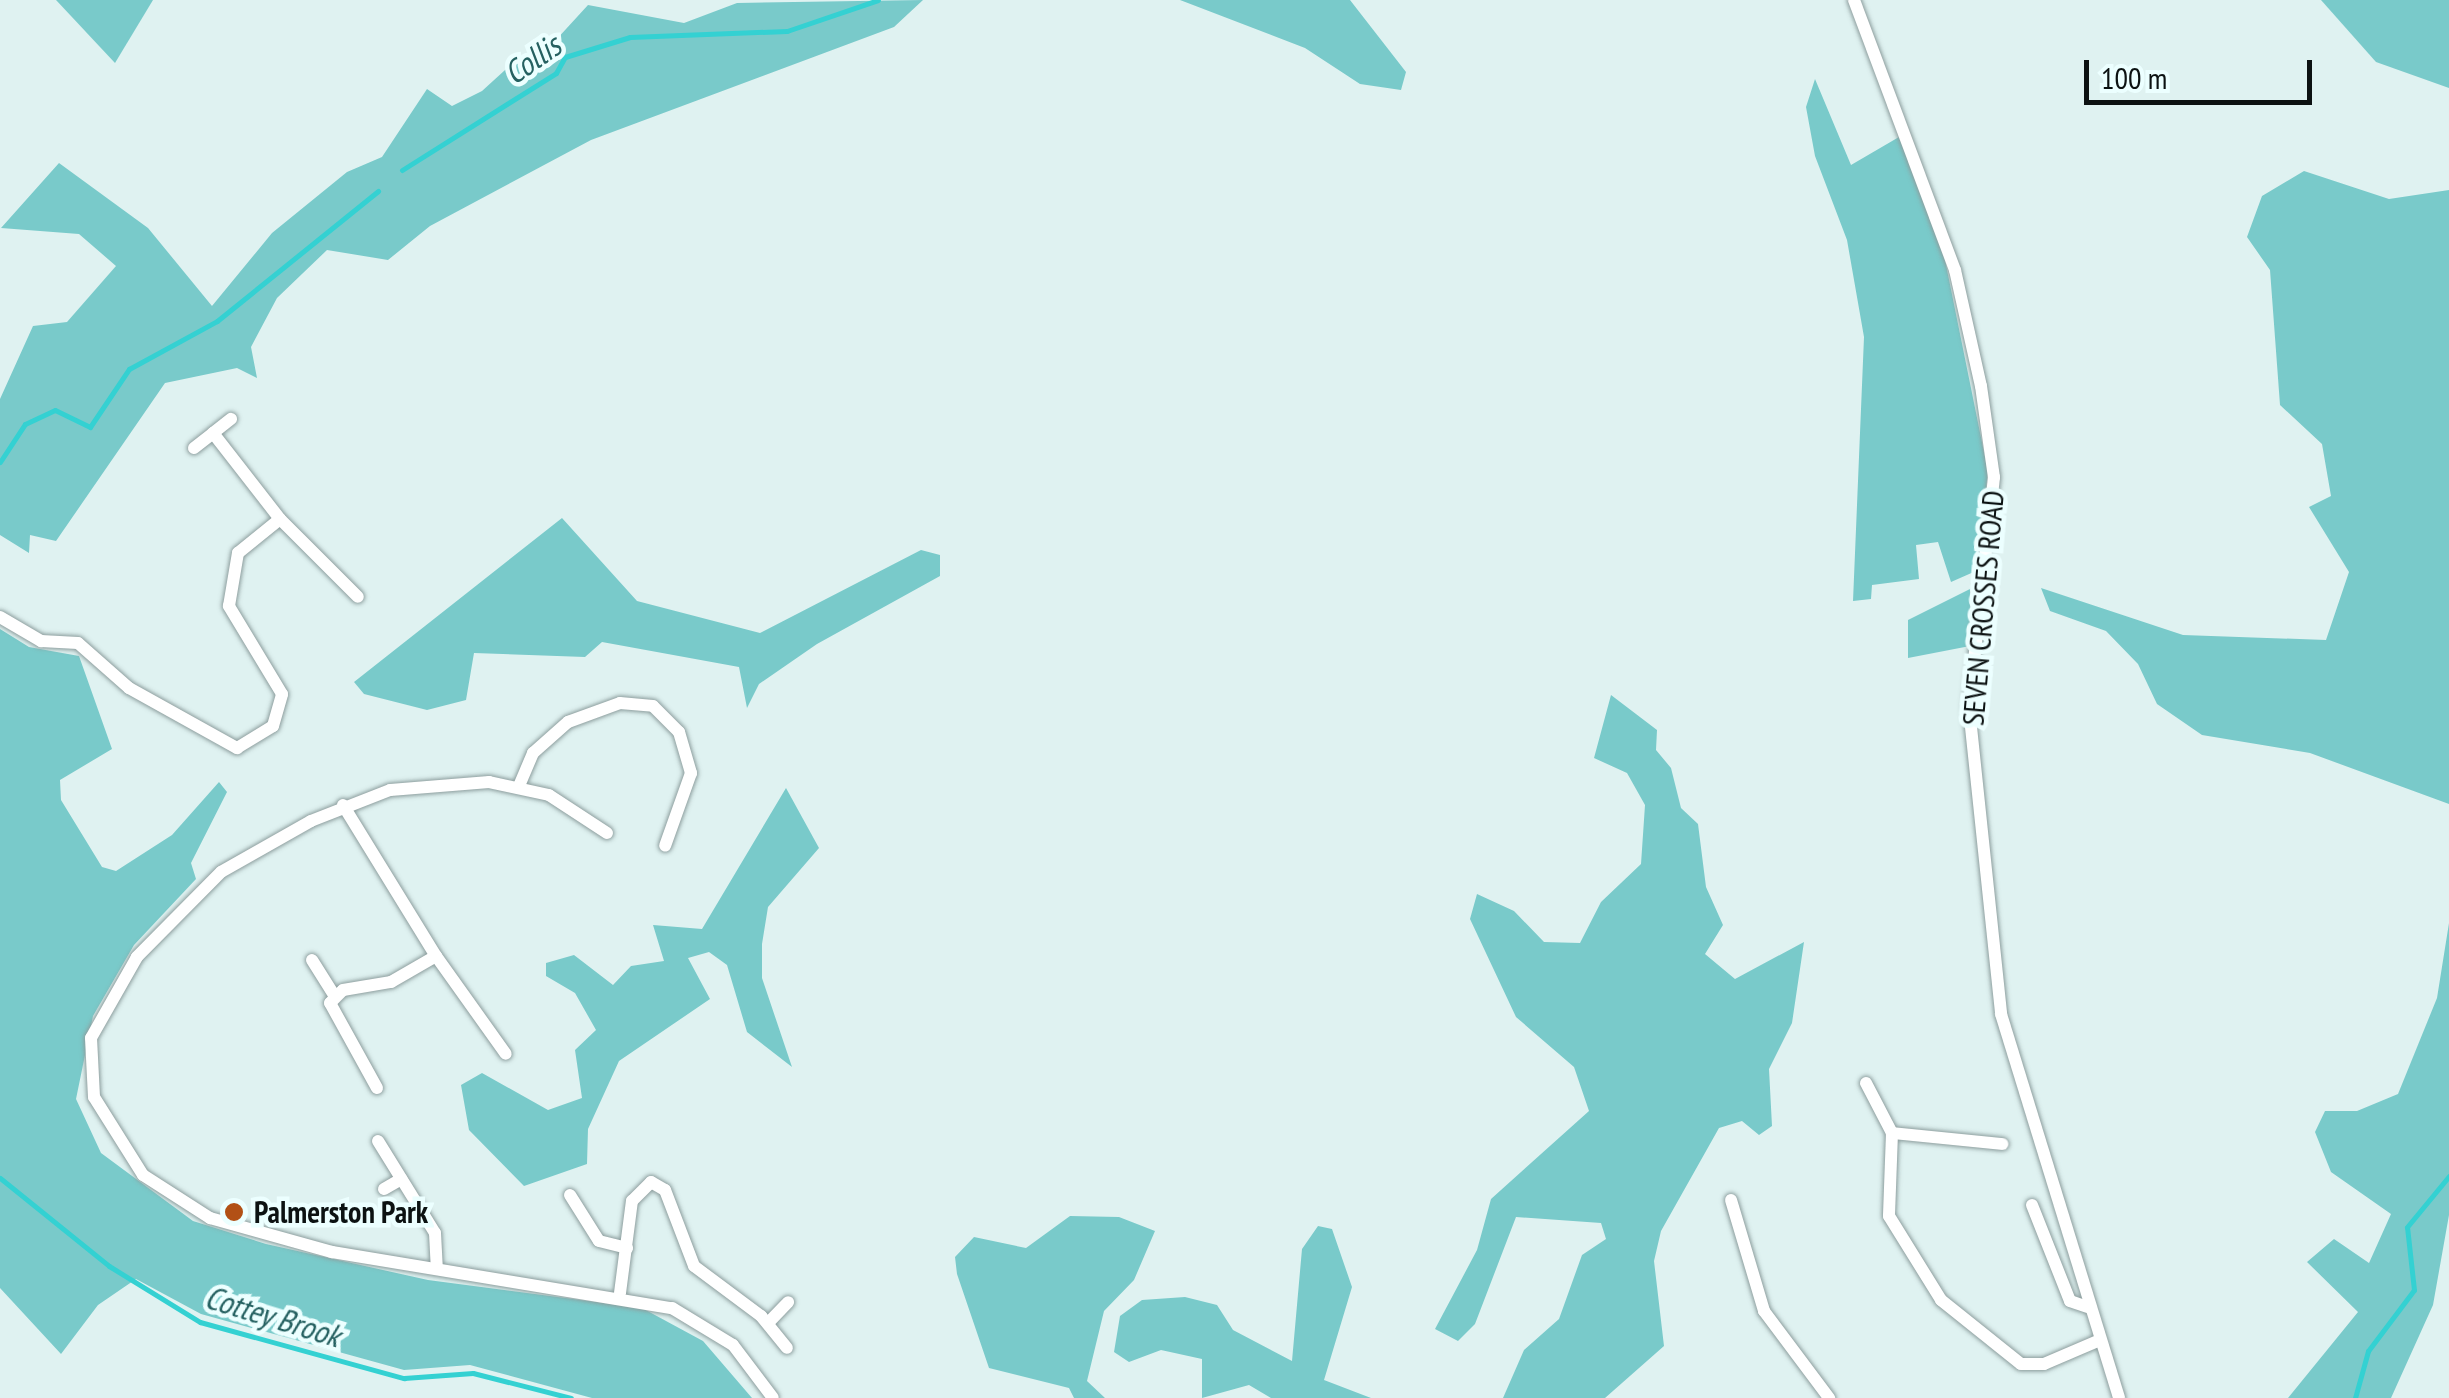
<!DOCTYPE html>
<html>
<head>
<meta charset="utf-8">
<style>
  body { margin:0 }
  #map { position:relative; width:2449px; height:1398px; overflow:hidden; background:#dff2f1; font-family:"PT Sans Narrow",sans-serif }
  div>[style] { position:absolute }
  .green>* { inset:0; background:#79caca }
  .stream>* { height:5px; margin:-2.5px; padding:0 2.5px; transform-origin:2.5px; border-radius:2.5px; background:#34d1d2 }
  .roads { filter:drop-shadow(0 0 2px #8d9e9e) drop-shadow(0 0 2px #8d9e9e) }
  .minor>* { height:12px; margin:-6px; padding:0 6px; transform-origin:6px; border-radius:6px; background:#fff }
  .dots>* { width:28px; height:28px; translate:-50% -50%; box-sizing:border-box; border:5px solid #ecffff; border-radius:50% }
  span { translate:-50% -50%; white-space:nowrap; text-align:center; line-height:1.15; -webkit-text-stroke:9px #ecffff; paint-order:stroke }
  .street-label { font-size:30px; color:#0c1212 }
  .poi-label { font-size:30px; color:#0c1212; font-weight:700 }
  .left { translate:0 -50%; text-align:left }
  .water-label { font-size:32px; color:#256161; font-style:italic }
  .scale { position:absolute; left:2084px; top:60px; width:228px; height:45px; box-sizing:border-box; border:5px solid #0c1212; border-top:0; padding-left:12px; font-size:30px; line-height:35px; white-space:nowrap; color:#0c1212; -webkit-text-stroke:8px #ecffff; paint-order:stroke }
</style>
</head>
<body>
<div id="map">
  <div class="green">
    <div style="clip-path:polygon(56px 0,153px 0,115px 63px)"></div>
    <div style="clip-path:polygon(923px 0,894px 27px,591px 140px,430px 226px,388px 260px,327px 250px,277px 298px,251px 347px,257px 378px,237px 368px,165px 383px,56px 541px,30px 535px,29px 553px,0 535px,0 399px,33px 326px,67px 322px,116px 266px,79px 234px,1px 228px,59px 163px,148px 228px,212px 306px,272px 233px,347px 172px,382px 157px,427px 89px,452px 106px,482px 91px,516px 60px,544px 53px,588px 5px,684px 23px,737px 3px)"></div>
    <div style="clip-path:polygon(1180px 0,1350px 0,1406px 72px,1401px 90px,1360px 84px,1305px 48px)"></div>
    <div style="clip-path:polygon(2321px 0,2449px 0,2449px 88px,2376px 62px)"></div>
    <div style="clip-path:polygon(1815px 79px,1851px 165px,1899px 137px,1942px 245px,1988px 472px,1976px 571px,1951px 582px,1938px 542px,1916px 545px,1919px 579px,1872px 585px,1871px 599px,1853px 601px,1864px 337px,1847px 240px,1815px 156px,1806px 107px)"></div>
    <div style="clip-path:polygon(2304px 171px,2389px 199px,2449px 190px,2449px 804px,2310px 753px,2202px 735px,2157px 704px,2138px 664px,2106px 631px,2050px 611px,2041px 588px,2183px 635px,2326px 640px,2349px 572px,2309px 507px,2331px 496px,2322px 444px,2280px 405px,2270px 270px,2247px 237px,2262px 196px)"></div>
    <div style="clip-path:polygon(562px 518px,637px 601px,760px 633px,921px 550px,940px 555px,940px 576px,817px 644px,759px 684px,747px 708px,739px 667px,602px 642px,585px 657px,474px 653px,466px 700px,427px 710px,364px 694px,354px 682px)"></div>
    <div style="clip-path:polygon(1970px 589px,1970px 646px,1908px 658px,1908px 620px)"></div>
    <div style="clip-path:polygon(0 629px,29px 647px,79px 656px,112px 749px,60px 780px,61px 800px,102px 867px,116px 871px,172px 835px,219px 782px,227px 792px,191px 863px,196px 879px,134px 945px,93px 1016px,76px 1099px,101px 1153px,193px 1221px,266px 1244px,428px 1280px,642px 1308px,703px 1341px,752px 1398px,592px 1398px,470px 1365px,404px 1370px,201px 1314px,136px 1279px,98px 1305px,61px 1354px,0 1288px)"></div>
    <div style="clip-path:polygon(1611px 695px,1657px 730px,1656px 750px,1671px 768px,1681px 808px,1698px 824px,1706px 887px,1723px 925px,1705px 954px,1735px 979px,1804px 942px,1792px 1023px,1769px 1069px,1772px 1126px,1759px 1135px,1742px 1121px,1719px 1128px,1661px 1231px,1654px 1261px,1664px 1346px,1605px 1398px,1503px 1398px,1524px 1350px,1559px 1319px,1582px 1255px,1606px 1239px,1601px 1223px,1516px 1217px,1475px 1324px,1458px 1341px,1435px 1329px,1477px 1250px,1491px 1199px,1589px 1111px,1574px 1067px,1516px 1017px,1470px 919px,1477px 894px,1514px 911px,1544px 942px,1580px 943px,1601px 902px,1641px 864px,1645px 805px,1627px 773px,1594px 758px)"></div>
    <div style="clip-path:polygon(786px 788px,819px 848px,768px 907px,762px 944px,762px 978px,792px 1067px,747px 1032px,727px 965px,709px 952px,688px 958px,710px 999px,619px 1061px,588px 1129px,587px 1164px,524px 1186px,469px 1130px,461px 1085px,482px 1073px,548px 1110px,582px 1098px,575px 1050px,596px 1030px,575px 993px,546px 976px,546px 963px,574px 955px,613px 985px,631px 966px,664px 961px,653px 925px,702px 929px)"></div>
    <div style="clip-path:polygon(2449px 923px,2449px 1215px,2433px 1305px,2391px 1398px,2288px 1398px,2358px 1312px,2307px 1262px,2334px 1239px,2369px 1263px,2391px 1214px,2331px 1172px,2315px 1132px,2325px 1111px,2357px 1111px,2398px 1094px,2437px 998px)"></div>
    <div style="clip-path:polygon(1070px 1216px,1119px 1217px,1155px 1231px,1134px 1280px,1104px 1311px,1087px 1381px,1105px 1398px,1074px 1398px,1069px 1388px,989px 1368px,957px 1274px,955px 1257px,974px 1237px,1026px 1248px)"></div>
    <div style="clip-path:polygon(1318px 1226px,1332px 1229px,1352px 1287px,1324px 1380px,1371px 1398px,1271px 1398px,1249px 1385px,1202px 1398px,1202px 1359px,1161px 1350px,1129px 1362px,1114px 1352px,1120px 1316px,1142px 1300px,1185px 1297px,1217px 1305px,1233px 1330px,1292px 1361px,1302px 1249px)"></div>
  </div>
  <div class="stream">
    <div style="left:402px;top:170px;width:182px;rotate:-32.2deg"></div>
    <div style="left:556px;top:73px;width:18px;rotate:-61deg"></div>
    <div style="left:565px;top:57px;width:68px;rotate:-17.1deg"></div>
    <div style="left:630px;top:37px;width:157px;rotate:-2.2deg"></div>
    <div style="left:787px;top:31px;width:96px;rotate:-18.8deg"></div>
    <div style="left:0;top:462px;width:45px;rotate:-56.7deg"></div>
    <div style="left:25px;top:424px;width:33px;rotate:-25deg"></div>
    <div style="left:55px;top:410px;width:39px;rotate:26deg"></div>
    <div style="left:90px;top:427px;width:70px;rotate:-56.1deg"></div>
    <div style="left:129px;top:369px;width:100px;rotate:-28.6deg"></div>
    <div style="left:217px;top:321px;width:207px;rotate:-38.9deg"></div>
    <div style="left:0;top:1178px;width:140px;rotate:38.9deg"></div>
    <div style="left:109px;top:1266px;width:107px;rotate:31.6deg"></div>
    <div style="left:200px;top:1322px;width:212px;rotate:15.4deg"></div>
    <div style="left:404px;top:1378px;width:69px;rotate:-4.1deg"></div>
    <div style="left:473px;top:1373px;width:101px;rotate:14.3deg"></div>
    <div style="left:2355px;top:1398px;width:49px;rotate:-74.5deg"></div>
    <div style="left:2368px;top:1351px;width:76px;rotate:-53deg"></div>
    <div style="left:2414px;top:1290px;width:63px;rotate:-96.3deg"></div>
    <div style="left:2407px;top:1227px;width:66px;rotate:-50.5deg"></div>
  </div>
  <div class="roads">
    <div class="minor">
      <div style="left:1854px;top:0;width:288px;rotate:69.5deg"></div>
      <div style="left:1955px;top:270px;width:119px;rotate:77.4deg"></div>
      <div style="left:1981px;top:386px;width:92px;rotate:81.9deg"></div>
      <div style="left:1994px;top:477px;width:232px;rotate:96.2deg"></div>
      <div style="left:1969px;top:708px;width:308px;rotate:84deg"></div>
      <div style="left:2001px;top:1014px;width:402px;rotate:72.9deg"></div>
      <div style="left:213px;top:433px;width:23px;rotate:-38deg"></div>
      <div style="left:194px;top:448px;width:24px;rotate:-38deg"></div>
      <div style="left:213px;top:433px;width:109px;rotate:52.1deg"></div>
      <div style="left:0;top:617px;width:48px;rotate:30.3deg"></div>
      <div style="left:41px;top:641px;width:37px;rotate:3deg"></div>
      <div style="left:78px;top:643px;width:68px;rotate:41.4deg"></div>
      <div style="left:129px;top:688px;width:124px;rotate:29.1deg"></div>
      <div style="left:237px;top:748px;width:42px;rotate:-31.4deg"></div>
      <div style="left:273px;top:726px;width:33px;rotate:-74deg"></div>
      <div style="left:282px;top:694px;width:103px;rotate:-121.1deg"></div>
      <div style="left:229px;top:606px;width:54px;rotate:-80.4deg"></div>
      <div style="left:238px;top:553px;width:54px;rotate:-39deg"></div>
      <div style="left:280px;top:519px;width:110px;rotate:45deg"></div>
      <div style="left:519px;top:786px;width:36px;rotate:-67deg"></div>
      <div style="left:533px;top:753px;width:47px;rotate:-41.5deg"></div>
      <div style="left:568px;top:722px;width:55px;rotate:-20.1deg"></div>
      <div style="left:620px;top:703px;width:33px;rotate:5deg"></div>
      <div style="left:653px;top:706px;width:37px;rotate:45deg"></div>
      <div style="left:679px;top:732px;width:43px;rotate:73.7deg"></div>
      <div style="left:691px;top:773px;width:77px;rotate:109.6deg"></div>
      <div style="left:343px;top:805px;width:177px;rotate:58.4deg"></div>
      <div style="left:607px;top:833px;width:69px;rotate:-146.8deg"></div>
      <div style="left:549px;top:795px;width:61px;rotate:-167.8deg"></div>
      <div style="left:489px;top:782px;width:99px;rotate:175.4deg"></div>
      <div style="left:390px;top:790px;width:85px;rotate:158.6deg"></div>
      <div style="left:311px;top:821px;width:103px;rotate:150.5deg"></div>
      <div style="left:221px;top:872px;width:120px;rotate:134.7deg"></div>
      <div style="left:137px;top:957px;width:93px;rotate:119.6deg"></div>
      <div style="left:91px;top:1038px;width:59px;rotate:87.1deg"></div>
      <div style="left:94px;top:1097px;width:92px;rotate:57.9deg"></div>
      <div style="left:143px;top:1175px;width:80px;rotate:32.7deg"></div>
      <div style="left:210px;top:1218px;width:127px;rotate:15.6deg"></div>
      <div style="left:332px;top:1252px;width:345px;rotate:9.4deg"></div>
      <div style="left:672px;top:1308px;width:71px;rotate:31.2deg"></div>
      <div style="left:733px;top:1345px;width:66px;rotate:53deg"></div>
      <div style="left:312px;top:960px;width:41px;rotate:57.8deg"></div>
      <div style="left:1866px;top:1083px;width:56px;rotate:62.5deg"></div>
      <div style="left:1892px;top:1133px;width:83px;rotate:92.1deg"></div>
      <div style="left:1889px;top:1216px;width:99px;rotate:58.2deg"></div>
      <div style="left:1941px;top:1300px;width:102px;rotate:38.7deg"></div>
      <div style="left:2021px;top:1364px;width:23px"></div>
      <div style="left:2044px;top:1364px;width:61px;rotate:-23.2deg"></div>
      <div style="left:377px;top:1088px;width:97px;rotate:-118.9deg"></div>
      <div style="left:330px;top:1003px;width:18px;rotate:-45deg"></div>
      <div style="left:343px;top:990px;width:49px;rotate:-9.5deg"></div>
      <div style="left:391px;top:982px;width:52px;rotate:-30deg"></div>
      <div style="left:436px;top:956px;width:120px;rotate:54.5deg"></div>
      <div style="left:1892px;top:1133px;width:111px;rotate:5.7deg"></div>
      <div style="left:378px;top:1141px;width:108px;rotate:58.2deg"></div>
      <div style="left:435px;top:1233px;width:34px;rotate:87deg"></div>
      <div style="left:384px;top:1189px;width:20px;rotate:-30deg"></div>
      <div style="left:570px;top:1195px;width:54px;rotate:57.8deg"></div>
      <div style="left:599px;top:1241px;width:29px;rotate:14deg"></div>
      <div style="left:1731px;top:1200px;width:116px;rotate:73.4deg"></div>
      <div style="left:1764px;top:1311px;width:109px;rotate:53.2deg"></div>
      <div style="left:2032px;top:1205px;width:103px;rotate:68.4deg"></div>
      <div style="left:2070px;top:1301px;width:18px;rotate:19deg"></div>
      <div style="left:620px;top:1293px;width:93px;rotate:-82.6deg"></div>
      <div style="left:632px;top:1201px;width:27px;rotate:-45deg"></div>
      <div style="left:651px;top:1182px;width:16px;rotate:30deg"></div>
      <div style="left:665px;top:1190px;width:81px;rotate:69.1deg"></div>
      <div style="left:694px;top:1266px;width:84px;rotate:36.7deg"></div>
      <div style="left:761px;top:1316px;width:41px;rotate:50.9deg"></div>
      <div style="left:768px;top:1323px;width:29px;rotate:-46deg"></div>
    </div>
  </div>
  <div class="dots">
    <div style="left:234px;top:1212px;background:#b25015"></div>
  </div>
  <div class="street-label">
    <span style="left:1983px;top:608px;rotate:-85deg">SEVEN CROSSES ROAD</span>
  </div>
  <div class="poi-label">
    <span class="left" style="left:254px;top:1212px">Palmerston Park</span>
  </div>
  <div class="water-label">
    <span style="left:532px;top:59px;rotate:-35deg">Collis</span>
    <span style="left:273px;top:1316px;rotate:17deg">Cottey Brook</span>
  </div>
  <div class="scale">100 m</div>
</div>
</body>
</html>
